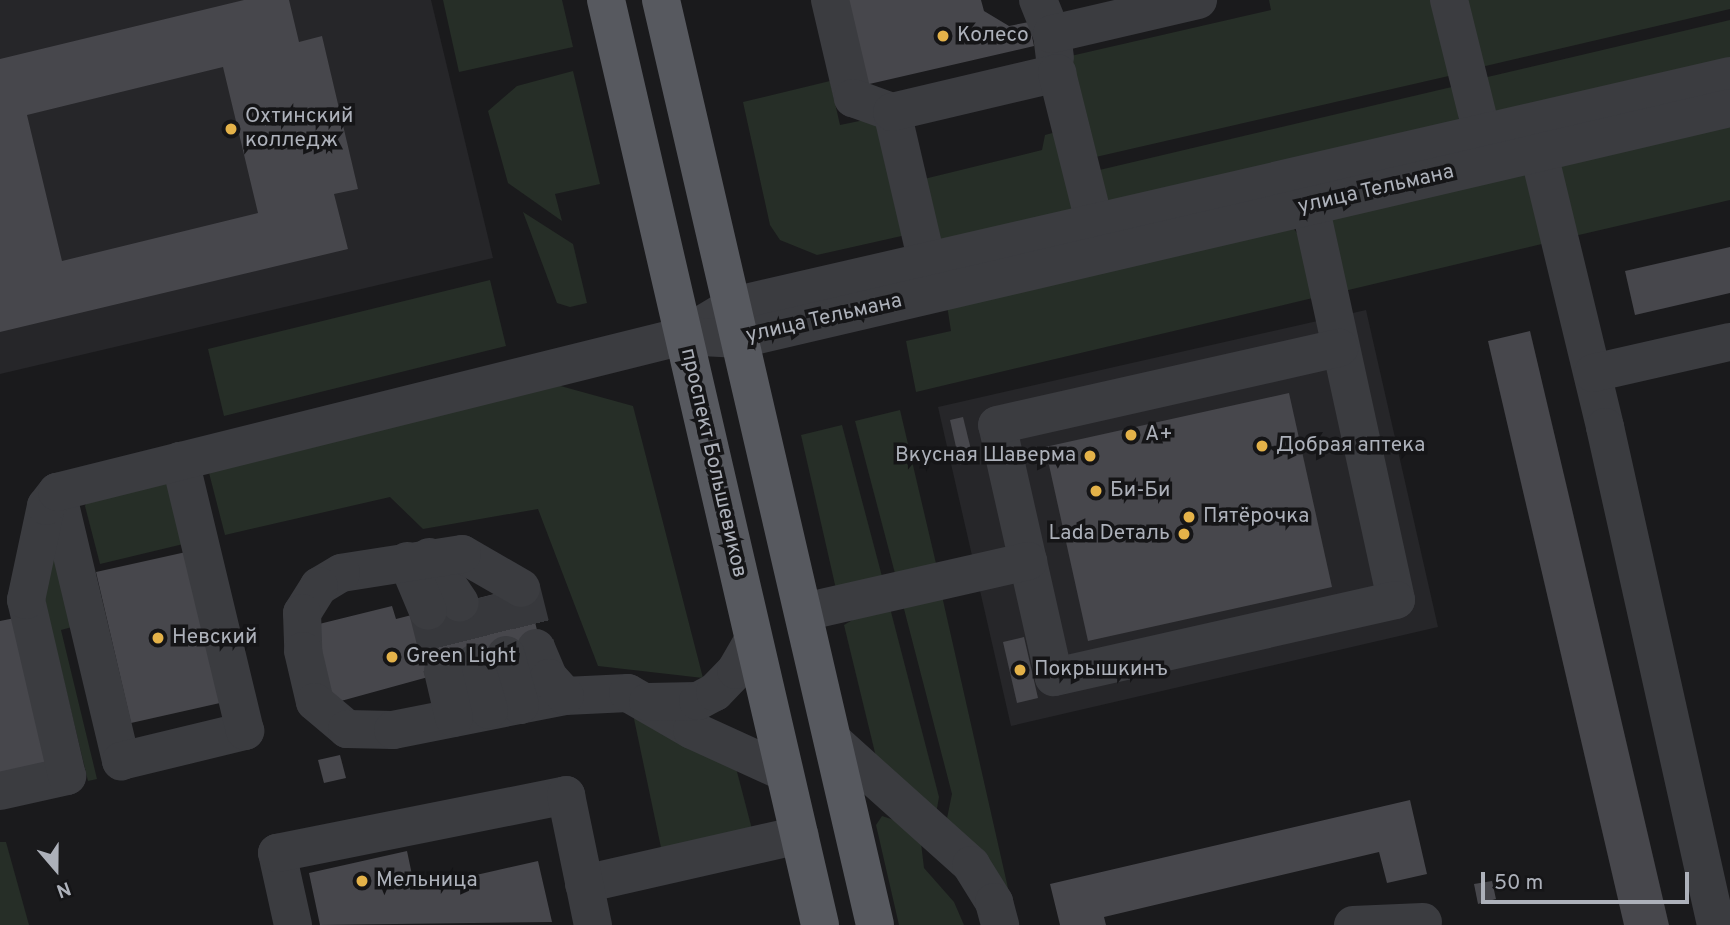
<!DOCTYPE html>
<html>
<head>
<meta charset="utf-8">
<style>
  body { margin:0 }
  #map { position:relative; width:1730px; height:925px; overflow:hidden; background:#1a1a1c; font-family:Overpass,sans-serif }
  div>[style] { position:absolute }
  .built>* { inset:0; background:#262629 }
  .green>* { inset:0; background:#262e27 }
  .building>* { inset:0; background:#47474c }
  .minor-tunnel>* { height:38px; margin-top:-19px; transform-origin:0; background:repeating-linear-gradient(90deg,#37383c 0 38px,transparent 0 57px) }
  .minor>* { height:38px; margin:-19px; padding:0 19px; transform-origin:19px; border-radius:19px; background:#3b3c40 }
  .major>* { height:38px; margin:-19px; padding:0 19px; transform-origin:19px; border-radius:19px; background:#57595f }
  .dots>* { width:19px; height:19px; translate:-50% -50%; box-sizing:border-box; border:4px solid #151517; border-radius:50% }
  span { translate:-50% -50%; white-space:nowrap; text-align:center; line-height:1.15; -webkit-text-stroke:7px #151517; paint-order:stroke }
  .poi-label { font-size:21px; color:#adb1ba }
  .left { translate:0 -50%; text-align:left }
  .right { translate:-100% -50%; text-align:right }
  .street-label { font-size:21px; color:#adb1ba }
  .north { position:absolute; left:21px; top:834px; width:70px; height:70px; -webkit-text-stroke:5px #151517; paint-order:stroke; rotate:160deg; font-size:19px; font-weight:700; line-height:28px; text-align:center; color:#adb1ba }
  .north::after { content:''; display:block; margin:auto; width:24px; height:32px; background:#adb1ba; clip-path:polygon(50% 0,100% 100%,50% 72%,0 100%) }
  .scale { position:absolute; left:1481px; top:872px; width:208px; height:32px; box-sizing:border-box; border:4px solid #adb1ba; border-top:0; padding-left:9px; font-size:21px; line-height:24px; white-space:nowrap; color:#adb1ba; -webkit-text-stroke:5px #151517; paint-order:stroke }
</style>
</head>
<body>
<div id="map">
  <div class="built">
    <div style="clip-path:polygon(0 0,431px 0,493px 258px,0 374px)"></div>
    <div style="clip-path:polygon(1366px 310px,1438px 627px,1011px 726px,938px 407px)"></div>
  </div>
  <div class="green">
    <div style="clip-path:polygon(443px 0,562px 0,573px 47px,459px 72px)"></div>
    <div style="clip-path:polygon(1269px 0,1436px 0,1453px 75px,1087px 159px,1062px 58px,1271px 10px)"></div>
    <div style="clip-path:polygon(1460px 0,1730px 0,1730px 9px,1477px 68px)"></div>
    <div style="clip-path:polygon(1730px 20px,1730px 61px,1496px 115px,1479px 79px)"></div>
    <div style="clip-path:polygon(573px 71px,600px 184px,555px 194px,562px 221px,508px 183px,488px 111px,517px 86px)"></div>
    <div style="clip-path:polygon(830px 81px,840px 125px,879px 117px,906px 235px,817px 255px,780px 240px,770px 225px,743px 102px)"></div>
    <div style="clip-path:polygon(1456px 86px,1459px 121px,1107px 203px,1091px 172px)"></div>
    <div style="clip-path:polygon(1730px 123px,1730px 200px,1570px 237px,1554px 164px)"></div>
    <div style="clip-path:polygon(1060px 131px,1075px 195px,1071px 213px,938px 244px,920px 180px,1042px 150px,1045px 135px)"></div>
    <div style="clip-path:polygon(1526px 171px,1546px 243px,1340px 292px,1331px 216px)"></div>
    <div style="clip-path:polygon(523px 212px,573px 244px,587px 303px,570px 307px,557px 303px)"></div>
    <div style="clip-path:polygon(1291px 225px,1305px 244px,1317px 297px,916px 392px,906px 341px,951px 331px,947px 305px)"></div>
    <div style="clip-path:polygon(490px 280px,506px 346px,224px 416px,208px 349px)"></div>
    <div style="clip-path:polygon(546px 382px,633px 406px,703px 678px,598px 666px,538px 509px,423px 529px,390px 497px,225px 535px,207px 465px)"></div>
    <div style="clip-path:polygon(900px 410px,938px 572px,897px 581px,855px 421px)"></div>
    <div style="clip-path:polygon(842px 425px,884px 584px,836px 589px,801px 435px)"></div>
    <div style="clip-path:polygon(178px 469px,196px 541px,100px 564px,85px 506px,90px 493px)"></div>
    <div style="clip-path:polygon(56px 509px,83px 624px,61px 630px,97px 779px,88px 781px,39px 578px)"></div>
    <div style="clip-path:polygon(942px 596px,1010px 897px,946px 823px,952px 794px,903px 605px)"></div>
    <div style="clip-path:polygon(890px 608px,939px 797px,936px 814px,877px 761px,844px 625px,861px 615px)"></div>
    <div style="clip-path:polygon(633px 714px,735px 764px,754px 837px,663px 857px)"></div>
    <div style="clip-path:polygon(882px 816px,894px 820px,921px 843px,924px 868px,954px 902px,964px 925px,899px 925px,876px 825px)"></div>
    <div style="clip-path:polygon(0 842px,6px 842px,29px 925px,0 925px)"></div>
  </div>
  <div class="building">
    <div style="clip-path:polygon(evenodd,244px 0,289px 0,299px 42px,322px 36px,358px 189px,334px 194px,348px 249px,0 332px,0 59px,244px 0,223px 67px,258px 213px,62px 261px,27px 115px,223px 67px)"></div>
    <div style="clip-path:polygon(845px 0,981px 0,984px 11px,1009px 26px,1029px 22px,1034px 46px,865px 85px)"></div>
    <div style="clip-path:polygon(1730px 247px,1730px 293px,1635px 315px,1625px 271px)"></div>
    <div style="clip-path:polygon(1530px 331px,1568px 492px,1669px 925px,1624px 925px,1488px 341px)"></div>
    <div style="clip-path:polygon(1289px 393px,1332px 587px,1088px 641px,1045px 447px)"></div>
    <div style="clip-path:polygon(963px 417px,974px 462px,960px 465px,950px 420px)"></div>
    <div style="clip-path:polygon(186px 552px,220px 703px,131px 723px,96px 572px)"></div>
    <div style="clip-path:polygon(526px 586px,541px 646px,330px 704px,311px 626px,392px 606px,396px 619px)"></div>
    <div style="clip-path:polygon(15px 618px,50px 764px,0 776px,0 621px)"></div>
    <div style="clip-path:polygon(1024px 637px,1038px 698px,1017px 703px,1003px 642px)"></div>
    <div style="clip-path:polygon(340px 755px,346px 778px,324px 783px,318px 760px)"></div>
    <div style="clip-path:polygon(1410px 800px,1427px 874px,1387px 883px,1379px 852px,1104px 917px,1106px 925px,1060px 925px,1050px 884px)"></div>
    <div style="clip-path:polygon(407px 851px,415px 889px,538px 861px,552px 922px,320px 925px,309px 873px)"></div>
    <div style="clip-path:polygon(1492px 881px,1496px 899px,1478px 904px,1474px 884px)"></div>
  </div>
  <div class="minor-tunnel">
    <div style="left:521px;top:588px;width:62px;rotate:76deg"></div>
    <div style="left:491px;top:595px;width:62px;rotate:76deg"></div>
    <div style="left:460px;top:603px;width:62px;rotate:76deg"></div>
    <div style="left:428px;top:611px;width:62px;rotate:76deg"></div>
  </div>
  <div class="minor">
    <div style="left:830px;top:0;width:101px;rotate:76.8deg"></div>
    <div style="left:853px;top:98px;width:41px;rotate:19.7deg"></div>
    <div style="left:1038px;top:0;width:37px;rotate:68deg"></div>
    <div style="left:1052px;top:34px;width:24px;rotate:83deg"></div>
    <div style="left:1449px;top:0;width:163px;rotate:76.1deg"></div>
    <div style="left:1052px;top:34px;width:150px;rotate:-13.1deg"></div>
    <div style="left:1533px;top:129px;width:307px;rotate:76.4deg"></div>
    <div style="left:1605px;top:427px;width:510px;rotate:77.43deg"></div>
    <div style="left:1310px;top:205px;width:404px;rotate:77.7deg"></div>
    <div style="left:1396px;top:600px;width:351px;rotate:167.3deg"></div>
    <div style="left:1054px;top:677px;width:258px;rotate:-102.7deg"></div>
    <div style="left:997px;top:425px;width:351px;rotate:-12.7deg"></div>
    <div style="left:927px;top:262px;width:154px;rotate:-103.1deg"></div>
    <div style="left:892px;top:112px;width:170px;rotate:-13.3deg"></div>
    <div style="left:1057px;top:73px;width:178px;rotate:76deg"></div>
    <div style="left:703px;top:324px;width:35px;rotate:-31deg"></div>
    <div style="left:733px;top:306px;width:1023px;rotate:-12.99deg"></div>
    <div style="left:1593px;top:373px;width:140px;rotate:-12.8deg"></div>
    <div style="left:57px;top:492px;width:277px;rotate:76.6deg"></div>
    <div style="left:121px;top:761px;width:128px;rotate:-13.6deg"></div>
    <div style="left:245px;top:731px;width:278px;rotate:-103.5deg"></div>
    <div style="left:429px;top:557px;width:55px;rotate:56deg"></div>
    <div style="left:407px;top:561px;width:54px;rotate:67.2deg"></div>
    <div style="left:521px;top:588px;width:68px;rotate:-150deg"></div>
    <div style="left:462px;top:554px;width:122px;rotate:171.1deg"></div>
    <div style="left:341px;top:573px;width:26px;rotate:149deg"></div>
    <div style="left:319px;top:586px;width:32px;rotate:122deg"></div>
    <div style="left:302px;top:613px;width:38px;rotate:88deg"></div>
    <div style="left:303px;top:651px;width:52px;rotate:76.8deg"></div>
    <div style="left:315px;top:702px;width:42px;rotate:40.2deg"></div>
    <div style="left:347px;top:729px;width:46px;rotate:1.2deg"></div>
    <div style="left:393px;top:730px;width:175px;rotate:-11.2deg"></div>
    <div style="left:565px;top:696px;width:63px;rotate:-2.7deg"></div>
    <div style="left:628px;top:693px;width:74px;rotate:30deg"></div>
    <div style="left:692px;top:730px;width:101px;rotate:24.5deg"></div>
    <div style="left:804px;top:612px;width:230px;rotate:-12.8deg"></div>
    <div style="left:536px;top:648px;width:33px;rotate:67deg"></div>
    <div style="left:549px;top:678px;width:24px;rotate:48deg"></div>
    <div style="left:506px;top:655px;width:52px;rotate:74.4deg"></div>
    <div style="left:475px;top:663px;width:49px;rotate:73.4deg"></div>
    <div style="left:443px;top:671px;width:48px;rotate:76.8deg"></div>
    <div style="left:648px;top:702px;width:50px;rotate:-1.1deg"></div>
    <div style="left:698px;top:701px;width:19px;rotate:-28deg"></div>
    <div style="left:715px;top:692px;width:30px;rotate:-46deg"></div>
    <div style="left:736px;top:670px;width:34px;rotate:-60deg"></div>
    <div style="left:833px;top:741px;width:186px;rotate:41.9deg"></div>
    <div style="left:971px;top:865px;width:44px;rotate:58.1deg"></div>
    <div style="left:994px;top:902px;width:24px;rotate:75deg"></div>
    <div style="left:0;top:791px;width:69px;rotate:-12.6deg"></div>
    <div style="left:67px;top:776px;width:181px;rotate:-103.1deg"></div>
    <div style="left:26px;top:600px;width:96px;rotate:-78deg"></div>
    <div style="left:46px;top:506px;width:18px;rotate:-52deg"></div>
    <div style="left:57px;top:492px;width:645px;rotate:-13.99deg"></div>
    <div style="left:683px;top:336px;width:57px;rotate:3deg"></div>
    <div style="left:740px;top:339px;width:1017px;rotate:-13.13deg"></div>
    <div style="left:584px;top:884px;width:221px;rotate:-12.8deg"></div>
    <div style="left:293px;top:925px;width:74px;rotate:-102.5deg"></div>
    <div style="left:277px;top:853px;width:295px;rotate:-11.3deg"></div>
    <div style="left:566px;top:795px;width:133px;rotate:78.3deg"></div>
    <div style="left:1353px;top:925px;width:70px;rotate:-2.5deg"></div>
  </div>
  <div class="major">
    <div style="left:606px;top:0;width:949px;rotate:76.97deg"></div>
    <div style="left:661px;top:0;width:949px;rotate:76.97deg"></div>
  </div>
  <div class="dots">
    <div style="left:943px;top:36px;background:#e4b249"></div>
    <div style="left:231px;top:129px;background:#e4b249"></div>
    <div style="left:1131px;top:435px;background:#e4b249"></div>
    <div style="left:1262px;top:446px;background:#e4b249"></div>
    <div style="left:1090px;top:456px;background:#e4b249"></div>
    <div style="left:1096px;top:491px;background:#e4b249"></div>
    <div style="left:1189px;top:517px;background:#e4b249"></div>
    <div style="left:1184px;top:534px;background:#e4b249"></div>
    <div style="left:158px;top:638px;background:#e4b249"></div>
    <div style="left:392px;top:657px;background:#e4b249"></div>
    <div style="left:1020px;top:670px;background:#e4b249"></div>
    <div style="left:362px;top:881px;background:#e4b249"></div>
  </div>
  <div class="poi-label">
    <span class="left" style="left:957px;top:36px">Колесо</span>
    <span class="left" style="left:245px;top:129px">Охтинский<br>колледж</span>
    <span class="left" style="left:1145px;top:435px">А+</span>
    <span class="left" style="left:1276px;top:446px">Добрая аптека</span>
    <span class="right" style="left:1076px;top:456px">Вкусная Шаверма</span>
    <span class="left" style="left:1110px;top:491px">Би-Би</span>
    <span class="left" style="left:1203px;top:517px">Пятёрочка</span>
    <span class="right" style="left:1170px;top:534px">Lada Dеталь</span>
    <span class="left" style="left:172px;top:638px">Невский</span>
    <span class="left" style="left:406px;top:657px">Green Light</span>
    <span class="left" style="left:1034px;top:670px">Покрышкинъ</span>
    <span class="left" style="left:376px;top:881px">Мельница</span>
  </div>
  <div class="street-label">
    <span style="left:1376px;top:190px;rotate:-13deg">улица Тельмана</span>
    <span style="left:824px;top:319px;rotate:-13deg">улица Тельмана</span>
    <span style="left:713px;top:463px;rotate:77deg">проспект Большевиков</span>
  </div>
  <div class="north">N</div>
  <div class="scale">50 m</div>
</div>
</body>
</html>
